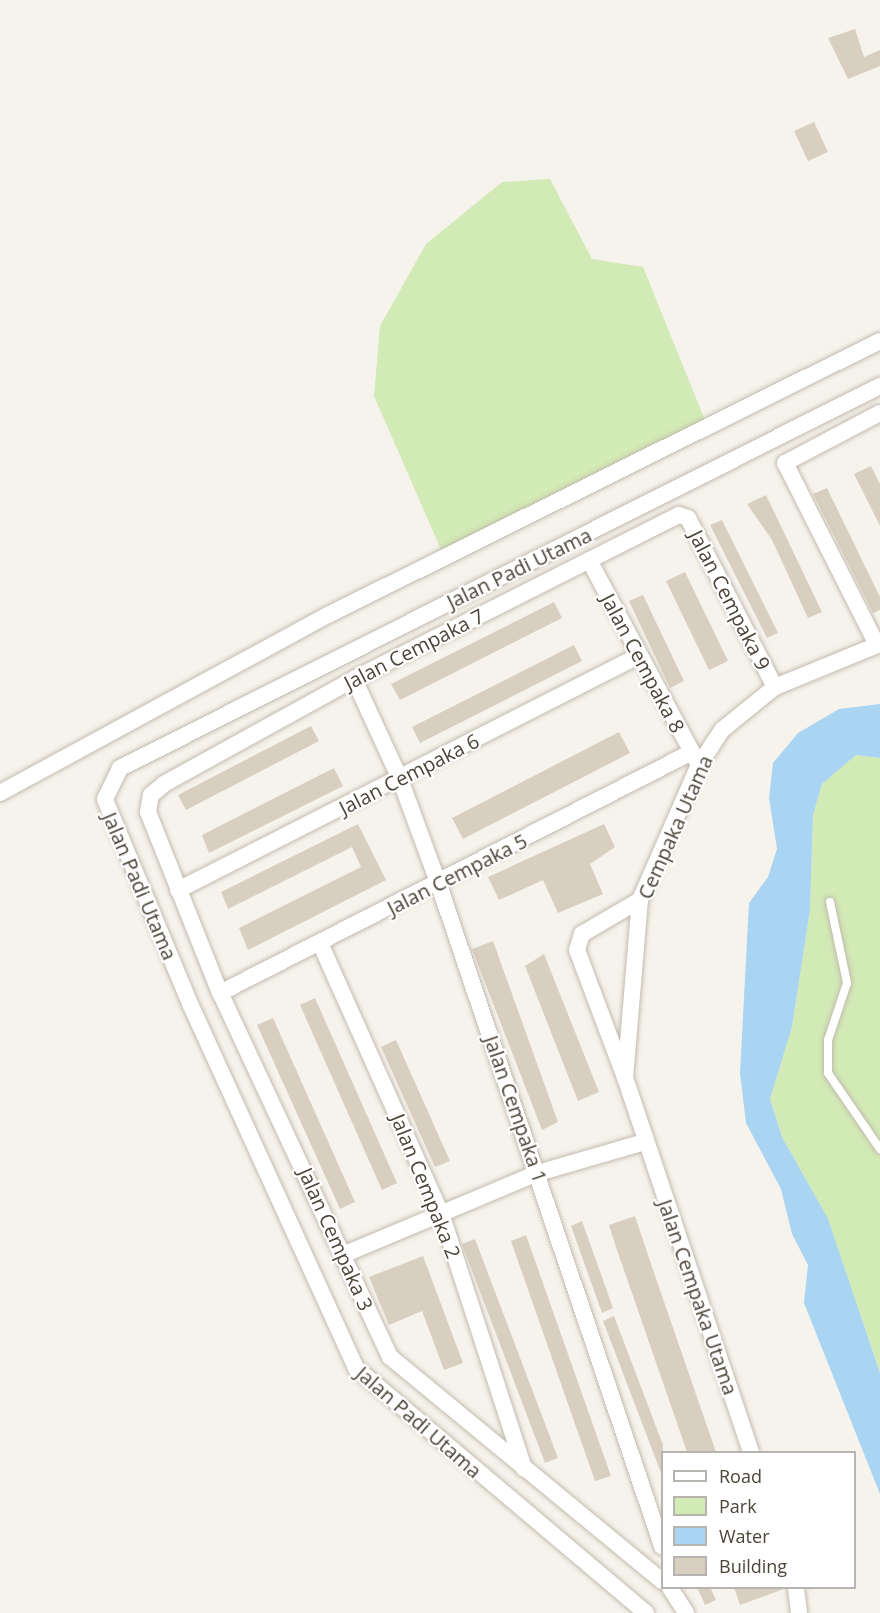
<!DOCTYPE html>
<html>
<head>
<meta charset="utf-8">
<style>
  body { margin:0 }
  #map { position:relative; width:880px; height:1613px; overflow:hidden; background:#f6f3ec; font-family:"Open Sans",sans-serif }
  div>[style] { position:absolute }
  .green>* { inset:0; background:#d2eab5 }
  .water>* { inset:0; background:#a9d4f2 }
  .building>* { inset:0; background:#d8cfc1 }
  .roads { filter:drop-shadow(0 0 2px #c2bbae) drop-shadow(0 0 2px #c2bbae) }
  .lane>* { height:8px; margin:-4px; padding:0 4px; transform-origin:4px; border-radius:4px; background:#fff }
  .street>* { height:16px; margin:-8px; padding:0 8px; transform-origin:8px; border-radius:8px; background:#fff }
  span { translate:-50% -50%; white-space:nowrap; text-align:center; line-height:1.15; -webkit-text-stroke:4.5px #fff; paint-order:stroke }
  .street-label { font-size:20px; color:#4b4439 }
  .legend { position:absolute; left:661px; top:1451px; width:195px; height:138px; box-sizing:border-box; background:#fff; border:2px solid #b7b4b0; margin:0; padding:8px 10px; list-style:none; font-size:18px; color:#4b4439 }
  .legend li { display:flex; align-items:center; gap:12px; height:30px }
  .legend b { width:30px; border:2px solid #b7b4b0 }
</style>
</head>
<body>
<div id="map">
  <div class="green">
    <div style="clip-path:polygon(550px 179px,592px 259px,643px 267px,709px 430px,446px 561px,374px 396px,380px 326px,426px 244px,502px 182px)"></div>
    <div style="clip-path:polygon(856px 755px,880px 758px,880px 1373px,828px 1220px,782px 1137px,770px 1099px,792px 1027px,810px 910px,813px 815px,822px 784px)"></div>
  </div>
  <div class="water">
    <div style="clip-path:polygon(880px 704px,880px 758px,856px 755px,822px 784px,813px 815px,810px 910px,792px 1027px,770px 1099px,782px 1137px,828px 1219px,880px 1373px,880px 1494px,804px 1303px,808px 1265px,792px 1234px,781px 1189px,746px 1123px,740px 1073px,749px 903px,768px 877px,777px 849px,769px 798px,773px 763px,798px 733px,839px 709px)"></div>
  </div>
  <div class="building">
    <div style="clip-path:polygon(855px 29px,864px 57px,880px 50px,880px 66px,848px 79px,828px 38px)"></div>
    <div style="clip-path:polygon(814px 122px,828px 152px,808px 161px,794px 131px)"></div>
    <div style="clip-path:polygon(871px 466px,880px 484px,880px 526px,854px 474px)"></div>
    <div style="clip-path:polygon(827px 488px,880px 597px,880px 610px,873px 613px,813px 494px)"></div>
    <div style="clip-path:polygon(766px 495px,822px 612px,808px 618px,772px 540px,747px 504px)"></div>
    <div style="clip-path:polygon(722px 520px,778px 633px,767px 638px,710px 525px)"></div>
    <div style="clip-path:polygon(685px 572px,728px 661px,709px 670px,666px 581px)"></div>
    <div style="clip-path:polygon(643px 595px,684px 681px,670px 688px,629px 601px)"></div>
    <div style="clip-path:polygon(554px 602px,562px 618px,400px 700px,391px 684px)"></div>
    <div style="clip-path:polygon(574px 645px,582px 661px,420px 743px,412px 727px)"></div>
    <div style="clip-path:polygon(311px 726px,319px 741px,186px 810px,178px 795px)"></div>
    <div style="clip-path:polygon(619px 732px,630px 753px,463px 839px,452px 818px)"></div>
    <div style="clip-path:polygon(334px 768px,343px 786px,209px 853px,202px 835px)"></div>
    <div style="clip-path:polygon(358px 824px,386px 880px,248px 950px,239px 928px,361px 867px,352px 847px,228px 909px,221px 892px)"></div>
    <div style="clip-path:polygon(604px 824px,615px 847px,590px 864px,603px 894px,558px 913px,543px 880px,499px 900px,488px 877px)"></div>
    <div style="clip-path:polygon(493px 941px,558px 1122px,542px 1130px,472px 949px)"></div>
    <div style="clip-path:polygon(544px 954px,599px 1092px,578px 1101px,525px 966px)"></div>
    <div style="clip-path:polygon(315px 998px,397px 1183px,382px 1190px,300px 1005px)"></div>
    <div style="clip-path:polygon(273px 1018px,355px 1202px,340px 1209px,257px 1025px)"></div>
    <div style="clip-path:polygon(396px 1040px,450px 1161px,435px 1167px,381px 1047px)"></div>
    <div style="clip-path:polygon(635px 1216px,652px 1267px,716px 1452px,687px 1452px,616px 1247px,609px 1225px)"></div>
    <div style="clip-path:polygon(582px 1221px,613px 1308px,602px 1313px,571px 1226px)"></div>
    <div style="clip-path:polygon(526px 1235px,611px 1476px,595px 1481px,511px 1241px)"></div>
    <div style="clip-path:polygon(475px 1239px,558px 1458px,545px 1463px,462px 1244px)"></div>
    <div style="clip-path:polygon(423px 1256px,463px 1363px,444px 1370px,422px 1311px,389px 1325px,369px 1277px)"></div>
    <div style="clip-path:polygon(614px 1316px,663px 1445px,663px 1478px,603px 1321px)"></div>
    <div style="clip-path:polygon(697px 1587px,710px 1587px,716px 1600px,705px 1605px)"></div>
    <div style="clip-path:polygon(734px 1587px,783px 1587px,784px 1589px,740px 1605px)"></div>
  </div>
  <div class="roads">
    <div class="lane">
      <div style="left:830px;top:902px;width:83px;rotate:78.1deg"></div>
      <div style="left:847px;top:983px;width:60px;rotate:108.4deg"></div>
      <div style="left:828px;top:1040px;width:33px;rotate:90deg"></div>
      <div style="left:828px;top:1073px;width:92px;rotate:55.6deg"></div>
    </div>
    <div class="street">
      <div style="left:589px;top:560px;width:228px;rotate:61.8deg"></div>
      <div style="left:877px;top:645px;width:204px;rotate:-116.8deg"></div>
      <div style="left:785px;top:463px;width:107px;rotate:-27.8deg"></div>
      <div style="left:354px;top:679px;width:110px;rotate:65.3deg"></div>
      <div style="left:400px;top:779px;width:113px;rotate:69.8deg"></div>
      <div style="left:439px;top:885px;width:698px;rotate:71.36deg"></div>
      <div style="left:0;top:793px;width:375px;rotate:-28.5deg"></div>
      <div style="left:330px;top:614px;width:614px;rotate:-26.4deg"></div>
      <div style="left:178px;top:890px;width:516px;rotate:-26.96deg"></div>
      <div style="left:320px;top:943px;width:296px;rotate:65.9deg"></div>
      <div style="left:441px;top:1213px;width:269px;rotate:72deg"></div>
      <div style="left:220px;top:993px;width:530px;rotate:-27.05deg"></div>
      <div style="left:624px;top:1075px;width:134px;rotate:-110.6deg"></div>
      <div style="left:577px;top:950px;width:17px;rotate:-73deg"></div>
      <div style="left:582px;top:934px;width:67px;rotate:-30.4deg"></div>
      <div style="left:345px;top:1254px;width:209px;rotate:-22.8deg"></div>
      <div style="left:538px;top:1173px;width:111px;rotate:-16.2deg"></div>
      <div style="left:751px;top:1452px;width:395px;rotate:-108.6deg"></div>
      <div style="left:625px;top:1078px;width:179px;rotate:-85.2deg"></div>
      <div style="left:640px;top:900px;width:147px;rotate:-66.4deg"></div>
      <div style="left:699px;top:765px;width:42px;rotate:-56.7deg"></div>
      <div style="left:722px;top:730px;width:68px;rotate:-39.1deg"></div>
      <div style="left:775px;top:687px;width:113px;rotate:-22.3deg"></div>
      <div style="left:662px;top:1581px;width:352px;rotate:-140.5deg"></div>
      <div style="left:390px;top:1357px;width:402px;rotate:-115deg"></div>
      <div style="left:220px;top:993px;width:195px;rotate:-111.7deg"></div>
      <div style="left:148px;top:812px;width:17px;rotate:-80deg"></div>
      <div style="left:151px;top:795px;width:17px;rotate:-40deg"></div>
      <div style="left:164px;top:784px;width:217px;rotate:-28.9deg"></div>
      <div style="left:354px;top:679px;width:364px;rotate:-26.8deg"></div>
      <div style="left:679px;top:515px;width:9px;rotate:18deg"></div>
      <div style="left:688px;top:518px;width:190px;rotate:62.8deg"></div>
      <div style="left:670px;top:1588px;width:30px;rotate:57deg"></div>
      <div style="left:796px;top:1588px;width:25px;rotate:83deg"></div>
      <div style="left:646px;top:1613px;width:380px;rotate:-139.8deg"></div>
      <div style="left:356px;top:1368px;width:398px;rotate:-114.5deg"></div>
      <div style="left:191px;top:1006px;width:224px;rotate:-112.6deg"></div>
      <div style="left:105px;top:799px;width:34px;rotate:-64deg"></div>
      <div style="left:120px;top:768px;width:851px;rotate:-26.69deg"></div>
    </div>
  </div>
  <div class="street-label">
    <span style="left:519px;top:568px;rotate:-26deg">Jalan Padi Utama</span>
    <span style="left:730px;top:600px;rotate:63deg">Jalan Cempaka 9</span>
    <span style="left:414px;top:649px;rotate:-27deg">Jalan Cempaka 7</span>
    <span style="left:643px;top:663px;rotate:62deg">Jalan Cempaka 8</span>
    <span style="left:409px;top:774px;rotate:-27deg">Jalan Cempaka 6</span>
    <span style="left:675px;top:827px;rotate:-66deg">Cempaka Utama</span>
    <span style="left:457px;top:874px;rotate:-27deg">Jalan Cempaka 5</span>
    <span style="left:140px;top:886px;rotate:67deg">Jalan Padi Utama</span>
    <span style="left:516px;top:1109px;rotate:71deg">Jalan Cempaka 1</span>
    <span style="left:426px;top:1186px;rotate:68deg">Jalan Cempaka 2</span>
    <span style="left:336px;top:1239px;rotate:66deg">Jalan Cempaka 3</span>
    <span style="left:698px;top:1297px;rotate:71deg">Jalan Cempaka Utama</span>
    <span style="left:419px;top:1422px;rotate:41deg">Jalan Padi Utama</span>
  </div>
  <ul class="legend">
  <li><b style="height:8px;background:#fff"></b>Road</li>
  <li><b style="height:16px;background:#d2eab5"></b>Park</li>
  <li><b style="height:16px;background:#a9d4f2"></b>Water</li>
  <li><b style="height:16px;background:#d8cfc1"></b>Building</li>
  </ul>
</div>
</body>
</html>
